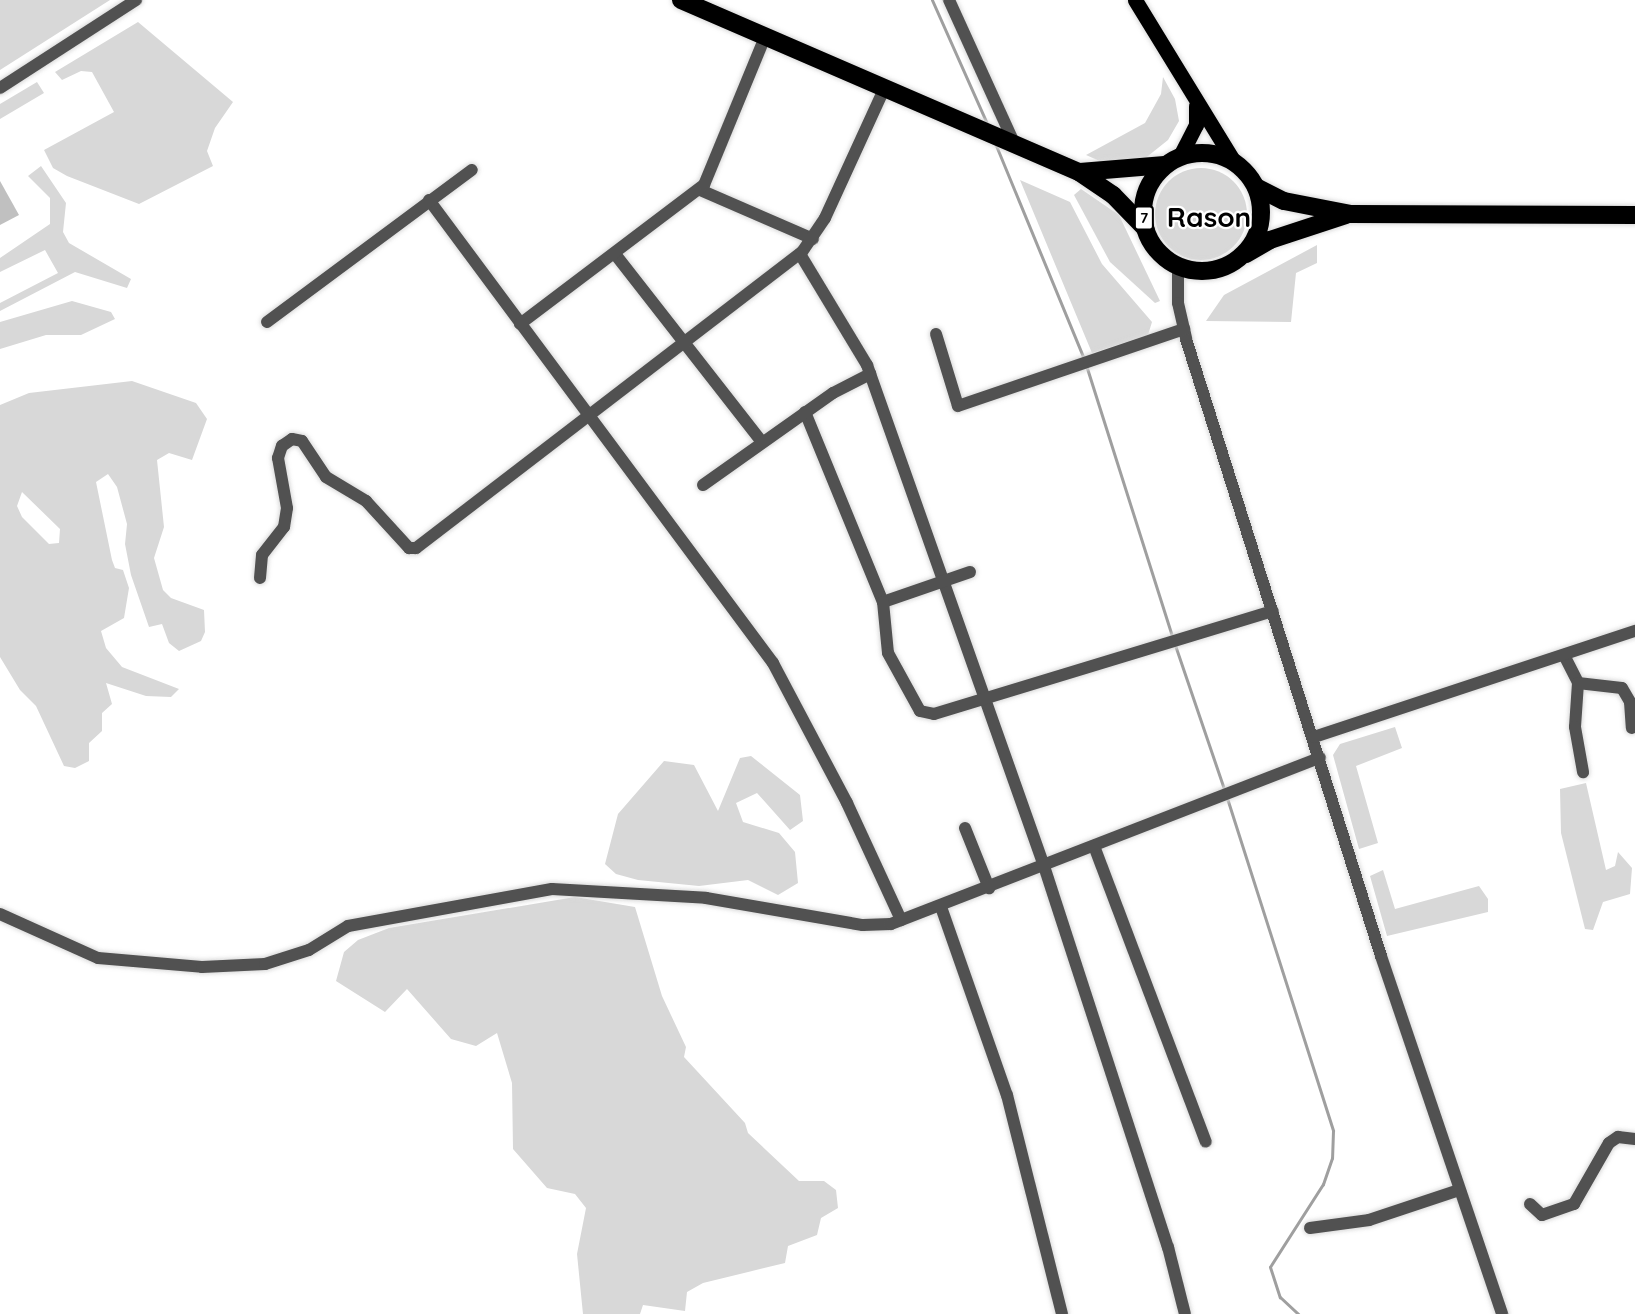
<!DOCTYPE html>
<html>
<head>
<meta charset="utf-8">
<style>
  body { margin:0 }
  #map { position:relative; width:1635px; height:1314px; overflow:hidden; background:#fff; font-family:Quicksand,sans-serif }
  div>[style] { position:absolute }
  .green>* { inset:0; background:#d8d8d8 }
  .round { border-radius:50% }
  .stream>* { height:3px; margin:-1.5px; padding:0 1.5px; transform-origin:1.5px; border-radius:1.5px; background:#9f9f9f }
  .building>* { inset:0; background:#c0c0c0 }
  .roads { filter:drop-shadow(0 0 2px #dbdbdb) drop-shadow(0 0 2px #dbdbdb) }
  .minor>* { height:12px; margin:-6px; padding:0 6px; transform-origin:6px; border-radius:6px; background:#515151 }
  .major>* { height:15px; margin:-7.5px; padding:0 7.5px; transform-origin:7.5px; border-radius:7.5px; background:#000 }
  .highway>* { height:18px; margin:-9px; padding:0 9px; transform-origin:9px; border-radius:9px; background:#000 }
  .highway>.ring { margin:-9px; padding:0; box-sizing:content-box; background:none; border:18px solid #000; border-radius:50% }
  span { translate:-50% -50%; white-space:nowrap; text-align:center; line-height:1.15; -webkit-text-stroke:4.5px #fff; paint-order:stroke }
  .shield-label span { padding:2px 4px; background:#fff; border:2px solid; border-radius:4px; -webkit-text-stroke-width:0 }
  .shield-label { font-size:15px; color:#000; font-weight:700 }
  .town-label { font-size:28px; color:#000; font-weight:700 }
</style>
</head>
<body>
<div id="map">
  <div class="green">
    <div style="clip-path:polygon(0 0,110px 0,0 70px)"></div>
    <div style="clip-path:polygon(138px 22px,233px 102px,215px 128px,207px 151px,213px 166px,139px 204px,67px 176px,53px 168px,44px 150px,114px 112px,92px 72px,81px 71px,62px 80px,55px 72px)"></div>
    <div style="clip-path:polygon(1163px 77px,1175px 99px,1179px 121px,1168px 140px,1143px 160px,1102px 162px,1086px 155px,1145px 123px,1161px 94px)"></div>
    <div style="clip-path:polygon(37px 82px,44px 93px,0 119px,0 104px)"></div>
    <div style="clip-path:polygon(41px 166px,66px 203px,63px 232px,69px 243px,131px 279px,127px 288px,75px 272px,0 311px,0 303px,58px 273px,45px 250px,0 272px,0 258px,50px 224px,50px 198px,28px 176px)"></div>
    <div class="round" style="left:1155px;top:168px;width:92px;height:92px"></div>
    <div style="clip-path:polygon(1020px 180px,1070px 202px,1102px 264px,1152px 322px,1148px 335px,1092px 353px)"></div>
    <div style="clip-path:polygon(1081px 189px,1119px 215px,1160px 301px,1155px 303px,1110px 262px,1074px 195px)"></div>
    <div style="clip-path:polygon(1317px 245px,1317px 263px,1296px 273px,1291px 322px,1206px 321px,1224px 295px)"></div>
    <div style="clip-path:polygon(72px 301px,111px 312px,115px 319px,81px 335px,46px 335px,0 349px,0 322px)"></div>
    <div style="clip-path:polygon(evenodd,132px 381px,196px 403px,207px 419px,192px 460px,169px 453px,157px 460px,164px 527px,154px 558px,163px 590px,171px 598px,204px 610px,205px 632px,201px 641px,179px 651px,169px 643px,162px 624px,149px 627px,131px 575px,125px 544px,127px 524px,117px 487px,108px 474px,96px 482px,112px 560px,115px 568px,123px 570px,129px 588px,124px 618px,101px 631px,106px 648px,122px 667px,179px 689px,171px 697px,146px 696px,106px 683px,112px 704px,102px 713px,102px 731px,89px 743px,89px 761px,75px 768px,64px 766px,36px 706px,20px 690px,0 657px,0 405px,29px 393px,132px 381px,22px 492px,60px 529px,59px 543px,49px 544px,22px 517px,17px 506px,22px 492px)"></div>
    <div style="clip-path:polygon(1395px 727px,1402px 748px,1356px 766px,1378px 843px,1359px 849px,1333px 755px,1340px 744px)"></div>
    <div style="clip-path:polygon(751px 756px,800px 795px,803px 821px,790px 830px,757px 793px,736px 803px,743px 822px,779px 833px,795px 852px,798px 883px,778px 895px,748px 880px,699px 886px,638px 880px,616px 874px,605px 864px,618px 814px,664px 761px,694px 765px,718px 811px,740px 758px)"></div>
    <div style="clip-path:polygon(1586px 783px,1606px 870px,1615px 866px,1618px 852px,1632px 868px,1630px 894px,1603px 902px,1593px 930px,1585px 929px,1561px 833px,1560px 789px)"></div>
    <div style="clip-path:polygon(1383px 870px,1395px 909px,1479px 886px,1488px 899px,1488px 912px,1387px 936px,1370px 876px)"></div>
    <div style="clip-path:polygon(575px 897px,635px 907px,662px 996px,686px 1047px,684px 1057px,745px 1123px,748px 1133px,799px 1181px,824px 1181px,836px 1190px,838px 1208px,821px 1218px,817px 1235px,788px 1246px,785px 1263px,703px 1283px,687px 1292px,685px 1311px,643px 1305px,640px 1314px,583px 1314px,577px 1254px,586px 1208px,575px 1194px,547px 1188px,513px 1149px,512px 1083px,497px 1033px,476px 1046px,451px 1039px,407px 989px,385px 1012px,336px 981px,344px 952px,358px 940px,389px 928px)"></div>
  </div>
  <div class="stream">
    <div style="left:932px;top:0;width:138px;rotate:66deg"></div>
    <div style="left:995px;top:143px;width:234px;rotate:67.6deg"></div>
    <div style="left:1086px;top:365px;width:287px;rotate:72.4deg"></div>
    <div style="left:1175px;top:645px;width:155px;rotate:71.2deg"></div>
    <div style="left:1227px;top:798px;width:349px;rotate:72.3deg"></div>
    <div style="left:1333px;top:1131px;width:27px;rotate:92deg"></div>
    <div style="left:1332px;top:1158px;width:28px;rotate:109deg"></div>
    <div style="left:1323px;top:1184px;width:98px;rotate:122.6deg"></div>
    <div style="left:1270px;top:1267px;width:32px;rotate:72deg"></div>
    <div style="left:1280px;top:1297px;width:25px;rotate:43deg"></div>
  </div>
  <div class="building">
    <div style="clip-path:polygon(0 181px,19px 215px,0 225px)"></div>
  </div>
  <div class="roads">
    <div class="minor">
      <div style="left:949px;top:0;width:159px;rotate:65.5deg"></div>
      <div style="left:0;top:88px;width:162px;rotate:-32.9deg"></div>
      <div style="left:700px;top:190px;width:123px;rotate:23.4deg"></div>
      <div style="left:429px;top:200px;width:577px;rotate:53.39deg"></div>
      <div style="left:773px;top:663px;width:158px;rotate:62.1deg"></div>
      <div style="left:847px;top:803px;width:129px;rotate:65.2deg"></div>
      <div style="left:615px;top:254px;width:237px;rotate:52deg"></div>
      <div style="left:800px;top:254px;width:130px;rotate:58.9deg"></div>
      <div style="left:867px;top:365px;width:531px;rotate:70.54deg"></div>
      <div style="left:1044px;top:866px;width:401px;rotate:72deg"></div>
      <div style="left:1168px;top:1247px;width:69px;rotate:75.8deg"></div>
      <div style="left:1178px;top:266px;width:37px;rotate:90deg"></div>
      <div style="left:1178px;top:303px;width:37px;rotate:77deg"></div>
      <div style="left:1186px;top:339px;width:647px;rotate:72.46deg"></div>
      <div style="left:1381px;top:956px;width:378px;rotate:71.3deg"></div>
      <div style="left:267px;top:322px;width:255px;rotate:-36.6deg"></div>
      <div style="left:520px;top:324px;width:231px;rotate:-37.1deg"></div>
      <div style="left:704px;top:185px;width:160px;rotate:-67.6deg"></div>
      <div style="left:936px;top:334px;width:75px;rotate:73deg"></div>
      <div style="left:958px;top:406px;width:239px;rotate:-18.8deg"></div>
      <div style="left:805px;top:412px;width:205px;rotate:67.7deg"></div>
      <div style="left:703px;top:485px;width:159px;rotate:-35.3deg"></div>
      <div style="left:833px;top:393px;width:42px;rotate:-27.2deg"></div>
      <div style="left:970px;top:572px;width:92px;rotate:161deg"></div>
      <div style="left:883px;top:602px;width:51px;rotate:84.4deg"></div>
      <div style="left:888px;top:653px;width:66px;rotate:61.1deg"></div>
      <div style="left:920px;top:711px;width:14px;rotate:12deg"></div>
      <div style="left:934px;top:714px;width:354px;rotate:-16.9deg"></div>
      <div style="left:260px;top:578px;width:23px;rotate:-85deg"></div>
      <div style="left:262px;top:555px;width:36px;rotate:-52deg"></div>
      <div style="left:284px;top:527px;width:19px;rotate:-81deg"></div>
      <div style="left:287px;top:508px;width:51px;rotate:-100.2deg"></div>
      <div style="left:278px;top:458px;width:13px;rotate:-72deg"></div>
      <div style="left:282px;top:446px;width:12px;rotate:-35deg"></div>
      <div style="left:292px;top:439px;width:10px;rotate:11deg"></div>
      <div style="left:302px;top:441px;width:43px;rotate:56.3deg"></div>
      <div style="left:326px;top:477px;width:47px;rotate:31deg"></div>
      <div style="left:366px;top:501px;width:64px;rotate:47.5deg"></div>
      <div style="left:409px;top:548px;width:7px"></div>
      <div style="left:416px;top:548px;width:486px;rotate:-37.5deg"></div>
      <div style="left:802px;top:252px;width:41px;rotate:-55.9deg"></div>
      <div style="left:825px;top:218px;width:142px;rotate:-65.4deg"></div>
      <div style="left:1565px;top:657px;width:29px;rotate:63deg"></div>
      <div style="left:1578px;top:683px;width:44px;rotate:93.9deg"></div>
      <div style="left:1575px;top:727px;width:46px;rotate:79.9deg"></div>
      <div style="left:1578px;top:683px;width:44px;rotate:6.5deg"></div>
      <div style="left:1622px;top:688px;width:16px;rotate:60deg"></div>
      <div style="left:1630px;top:702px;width:26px;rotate:86deg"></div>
      <div style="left:1314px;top:737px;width:338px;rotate:-18.3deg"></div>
      <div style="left:965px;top:828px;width:65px;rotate:68.2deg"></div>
      <div style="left:1094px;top:846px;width:316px;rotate:69.3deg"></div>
      <div style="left:941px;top:907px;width:199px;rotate:70.7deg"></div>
      <div style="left:1007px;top:1095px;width:226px;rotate:75.9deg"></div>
      <div style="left:0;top:914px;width:107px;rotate:24.2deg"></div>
      <div style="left:98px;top:958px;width:104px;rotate:4.9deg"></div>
      <div style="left:202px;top:967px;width:63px;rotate:-2.7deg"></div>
      <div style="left:265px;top:964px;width:46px;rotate:-17.7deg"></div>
      <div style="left:309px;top:950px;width:46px;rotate:-31.6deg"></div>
      <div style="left:348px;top:926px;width:207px;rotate:-10.3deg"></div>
      <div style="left:552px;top:889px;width:154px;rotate:3.3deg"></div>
      <div style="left:706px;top:898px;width:159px;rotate:9.8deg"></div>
      <div style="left:863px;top:925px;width:28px;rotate:-2deg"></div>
      <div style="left:891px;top:924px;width:460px;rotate:-21.2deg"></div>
      <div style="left:1530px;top:1204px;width:16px;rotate:43deg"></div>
      <div style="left:1542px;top:1215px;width:34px;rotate:-19deg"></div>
      <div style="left:1574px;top:1204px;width:70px;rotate:-60.2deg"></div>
      <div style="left:1609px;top:1143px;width:11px;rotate:-34deg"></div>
      <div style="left:1618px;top:1137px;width:17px;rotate:7deg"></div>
      <div style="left:1310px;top:1228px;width:60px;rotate:-7.7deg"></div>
      <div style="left:1369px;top:1220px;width:95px;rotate:-18.4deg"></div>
    </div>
    <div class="major">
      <div style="left:1135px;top:0;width:188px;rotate:58.5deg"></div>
      <div style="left:1180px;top:156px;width:35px;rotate:-63deg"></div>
      <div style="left:1196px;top:125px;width:19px;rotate:-90deg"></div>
    </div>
    <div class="highway">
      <div style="left:681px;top:0;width:434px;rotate:23.4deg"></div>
      <div style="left:1079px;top:172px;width:41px;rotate:34.1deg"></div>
      <div style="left:1113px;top:195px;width:47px;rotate:45.9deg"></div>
      <div class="ring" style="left:1143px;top:153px;width:100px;height:100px"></div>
      <div style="left:1080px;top:172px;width:85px;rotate:-4.7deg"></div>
      <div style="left:1256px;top:187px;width:31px;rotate:27deg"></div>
      <div style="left:1284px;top:201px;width:67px;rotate:11.1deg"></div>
      <div style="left:1350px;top:214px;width:285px;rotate:0.2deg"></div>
      <div style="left:1246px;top:254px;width:28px;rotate:-30deg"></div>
      <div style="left:1270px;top:240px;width:80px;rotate:-18.2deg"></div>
    </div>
  </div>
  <div class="shield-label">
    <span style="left:1144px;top:218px">7</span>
  </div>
  <div class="town-label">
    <span style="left:1209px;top:217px">Rason</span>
  </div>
</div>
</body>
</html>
